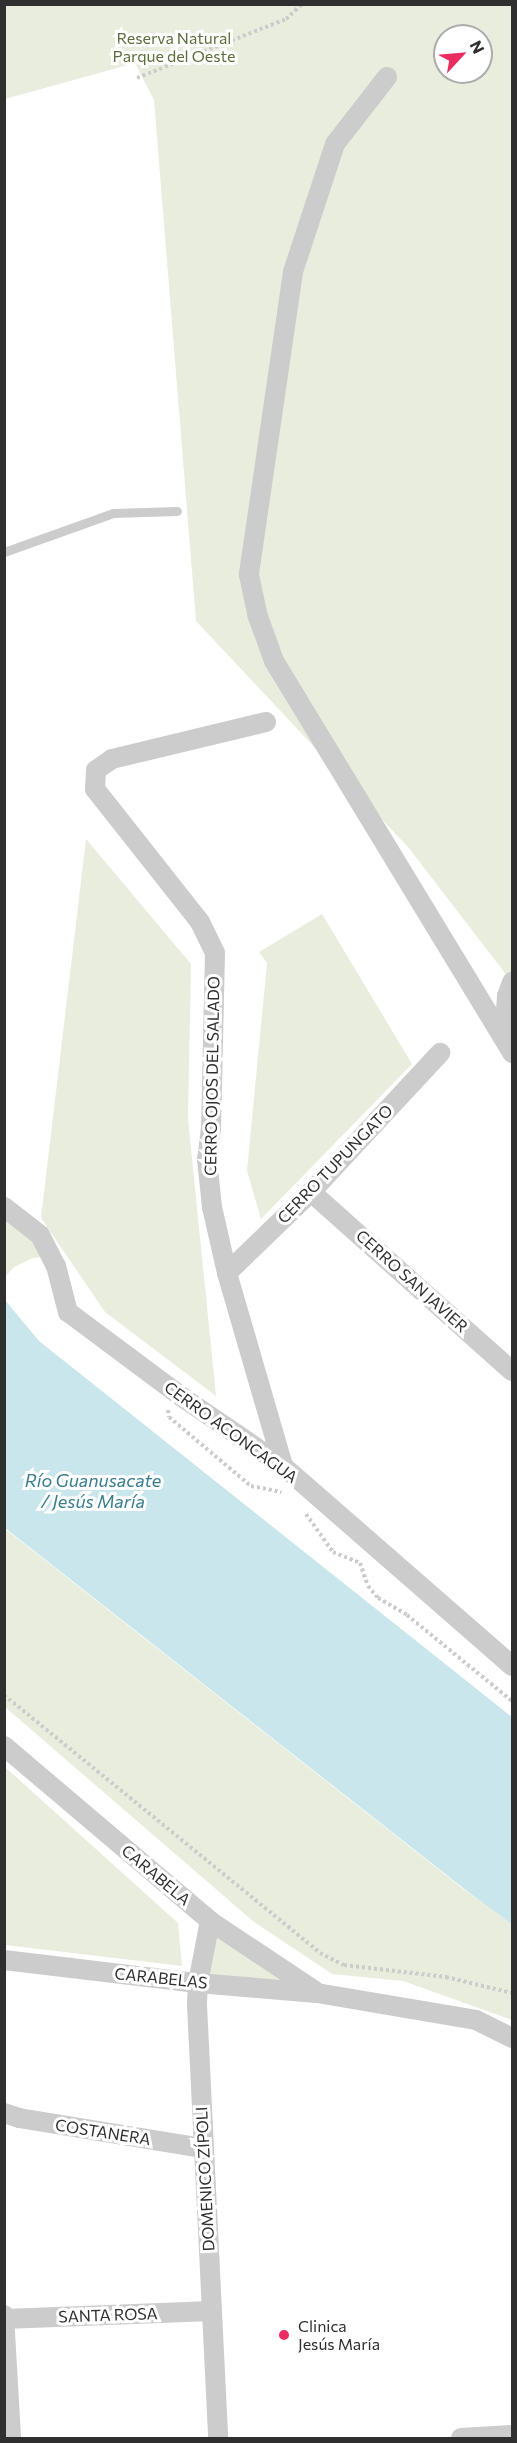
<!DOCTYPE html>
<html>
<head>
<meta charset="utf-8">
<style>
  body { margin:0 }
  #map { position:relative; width:517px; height:2443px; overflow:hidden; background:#fff; font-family:Commissioner,sans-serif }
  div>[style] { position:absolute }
  .green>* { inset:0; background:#e9eddd }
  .water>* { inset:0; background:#c9e6ed }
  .path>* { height:4px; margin-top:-2px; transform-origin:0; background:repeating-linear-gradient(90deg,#ccc 0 3px,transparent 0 6px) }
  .service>* { height:9px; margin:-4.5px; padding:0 4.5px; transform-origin:4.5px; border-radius:4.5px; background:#ccc }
  .minor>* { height:20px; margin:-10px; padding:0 10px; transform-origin:10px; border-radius:10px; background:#ccc }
  .dots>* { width:16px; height:16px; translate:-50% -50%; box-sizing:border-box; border:3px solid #fff; border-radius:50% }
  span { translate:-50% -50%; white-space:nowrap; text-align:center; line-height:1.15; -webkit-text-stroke:6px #fff; paint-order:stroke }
  .park-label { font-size:16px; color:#5c6d3b }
  .street-label { font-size:16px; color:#2f2f2f }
  .poi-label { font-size:16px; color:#2f2f2f }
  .left { translate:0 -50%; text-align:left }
  .water-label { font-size:18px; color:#387d8d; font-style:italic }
  .frame { position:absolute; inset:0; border:6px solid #2f2f2f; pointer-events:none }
  .north { position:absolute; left:433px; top:24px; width:60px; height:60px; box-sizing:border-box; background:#fff; border:2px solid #acacac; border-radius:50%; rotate:64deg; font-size:16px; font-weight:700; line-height:24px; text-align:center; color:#2f2f2f }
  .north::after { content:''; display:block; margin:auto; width:21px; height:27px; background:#ea2d60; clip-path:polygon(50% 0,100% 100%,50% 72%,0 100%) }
</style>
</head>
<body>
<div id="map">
  <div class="green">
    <div style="clip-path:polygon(evenodd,5px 5px,512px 5px,512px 982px,408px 847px,196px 621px,154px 100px,135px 63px,5px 99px,5px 5px,445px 36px,481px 36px,481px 72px,445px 72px,445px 36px)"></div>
    <div style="clip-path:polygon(86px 839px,191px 964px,188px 1119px,216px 1396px,105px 1312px,41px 1218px)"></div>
    <div style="clip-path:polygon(322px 914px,412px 1064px,261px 1219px,247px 1171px,267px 963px,259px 952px)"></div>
    <div style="clip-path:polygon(4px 1207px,51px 1256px,33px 1258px,14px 1267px,5px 1277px)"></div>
    <div style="clip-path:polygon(4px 1528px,466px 1891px,512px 1921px,512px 2020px,403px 1981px,332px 1974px,254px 1922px,5px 1707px)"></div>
    <div style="clip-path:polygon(5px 1767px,178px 1923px,182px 1966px,5px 1945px)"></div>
    <div style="clip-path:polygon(214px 1931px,298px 1987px,207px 1978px)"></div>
  </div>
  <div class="water">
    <div style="clip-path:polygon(5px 1300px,39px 1341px,512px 1717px,512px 1924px,467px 1891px,5px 1528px)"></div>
  </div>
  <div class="path">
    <div style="left:4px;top:5px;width:1px;rotate:-45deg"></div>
    <div style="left:137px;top:78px;width:160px;rotate:-21.6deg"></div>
    <div style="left:286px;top:19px;width:22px;rotate:-43deg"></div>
    <div style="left:168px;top:1410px;width:7px;rotate:82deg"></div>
    <div style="left:169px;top:1417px;width:107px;rotate:40.1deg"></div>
    <div style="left:251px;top:1486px;width:31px;rotate:11deg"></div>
    <div style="left:306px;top:1514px;width:47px;rotate:54.6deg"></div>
    <div style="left:333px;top:1552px;width:29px;rotate:22deg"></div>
    <div style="left:360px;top:1563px;width:24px;rotate:71deg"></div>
    <div style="left:368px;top:1586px;width:16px;rotate:50deg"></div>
    <div style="left:378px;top:1598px;width:34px;rotate:30deg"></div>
    <div style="left:407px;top:1615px;width:136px;rotate:39.3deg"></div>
    <div style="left:4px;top:1695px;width:408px;rotate:39.2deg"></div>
    <div style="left:320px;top:1953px;width:27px;rotate:27deg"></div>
    <div style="left:344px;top:1965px;width:103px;rotate:6.7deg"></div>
    <div style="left:446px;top:1977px;width:68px;rotate:13.6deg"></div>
  </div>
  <div class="service">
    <div style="left:4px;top:552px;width:116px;rotate:-19.7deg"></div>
    <div style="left:113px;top:513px;width:64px;rotate:-1.8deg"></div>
  </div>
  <div class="minor">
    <div style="left:387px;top:77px;width:85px;rotate:127.8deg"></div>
    <div style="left:335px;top:144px;width:135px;rotate:108.2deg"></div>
    <div style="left:293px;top:272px;width:306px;rotate:98.3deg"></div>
    <div style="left:249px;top:575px;width:40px;rotate:78deg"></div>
    <div style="left:257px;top:614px;width:50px;rotate:70.1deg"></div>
    <div style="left:274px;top:661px;width:459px;rotate:58.7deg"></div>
    <div style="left:266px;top:722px;width:158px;rotate:166.5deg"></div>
    <div style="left:112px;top:759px;width:19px;rotate:145deg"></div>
    <div style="left:96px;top:770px;width:19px;rotate:93deg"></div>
    <div style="left:95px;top:789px;width:169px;rotate:51.7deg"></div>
    <div style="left:200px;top:922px;width:34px;rotate:64deg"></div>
    <div style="left:215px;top:953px;width:175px;rotate:91.3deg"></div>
    <div style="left:211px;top:1128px;width:31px;rotate:97deg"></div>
    <div style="left:207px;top:1159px;width:48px;rotate:84.1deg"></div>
    <div style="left:212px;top:1207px;width:68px;rotate:77.2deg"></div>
    <div style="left:227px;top:1273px;width:201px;rotate:73.8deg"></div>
    <div style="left:504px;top:1039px;width:43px;rotate:-86deg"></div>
    <div style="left:507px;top:996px;width:15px;rotate:-70deg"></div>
    <div style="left:311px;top:1192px;width:269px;rotate:41.7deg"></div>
    <div style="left:4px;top:1207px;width:46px;rotate:37.9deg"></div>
    <div style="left:40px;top:1235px;width:35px;rotate:63deg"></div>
    <div style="left:56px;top:1266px;width:48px;rotate:75.4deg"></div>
    <div style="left:68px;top:1312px;width:142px;rotate:36.7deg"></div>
    <div style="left:182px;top:1397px;width:122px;rotate:34.3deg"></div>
    <div style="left:283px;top:1466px;width:304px;rotate:41.1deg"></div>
    <div style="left:227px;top:1273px;width:117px;rotate:-44deg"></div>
    <div style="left:311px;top:1192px;width:190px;rotate:-47.1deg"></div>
    <div style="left:4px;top:1746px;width:270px;rotate:40.3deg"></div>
    <div style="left:210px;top:1921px;width:126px;rotate:33.7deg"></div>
    <div style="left:210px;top:1921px;width:63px;rotate:101deg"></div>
    <div style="left:198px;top:1983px;width:22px;rotate:93deg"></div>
    <div style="left:197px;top:2005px;width:434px;rotate:87.2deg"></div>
    <div style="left:4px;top:1960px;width:195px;rotate:6.8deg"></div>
    <div style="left:198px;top:1983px;width:119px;rotate:4.8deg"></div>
    <div style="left:317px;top:1993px;width:161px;rotate:9.6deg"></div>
    <div style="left:476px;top:2020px;width:40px;rotate:26.6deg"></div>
    <div style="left:4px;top:2113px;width:16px;rotate:18deg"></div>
    <div style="left:19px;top:2118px;width:185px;rotate:9.3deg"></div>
    <div style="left:4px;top:2315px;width:123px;rotate:86.7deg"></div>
    <div style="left:5px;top:2319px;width:207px;rotate:-2.2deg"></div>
    <div style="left:461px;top:2438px;width:51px;rotate:-3.4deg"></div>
  </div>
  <div class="dots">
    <div style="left:284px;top:2335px;background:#ea2d60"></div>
  </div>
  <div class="park-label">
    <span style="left:174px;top:47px">Reserva Natural<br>Parque del Oeste</span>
  </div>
  <div class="street-label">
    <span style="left:212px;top:1076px;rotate:-89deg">CERRO OJOS DEL SALADO</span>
    <span style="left:335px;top:1164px;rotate:-46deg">CERRO TUPUNGATO</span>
    <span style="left:412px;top:1281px;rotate:42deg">CERRO SAN JAVIER</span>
    <span style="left:231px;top:1432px;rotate:36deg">CERRO ACONCAGUA</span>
    <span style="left:156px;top:1875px;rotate:40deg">CARABELA</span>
    <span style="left:161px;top:1978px;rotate:6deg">CARABELAS</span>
    <span style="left:103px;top:2132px;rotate:9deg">COSTANERA</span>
    <span style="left:205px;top:2179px;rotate:-93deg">DOMENICO ZÍPOLI</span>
    <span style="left:108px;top:2315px;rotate:-2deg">SANTA ROSA</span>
  </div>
  <div class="poi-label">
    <span class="left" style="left:298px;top:2335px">Clinica<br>Jesús María</span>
  </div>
  <div class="water-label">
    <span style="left:93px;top:1491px">Río Guanusacate<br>/ Jesús María</span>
  </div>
  <div class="frame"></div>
  <div class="north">N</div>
</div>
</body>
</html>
